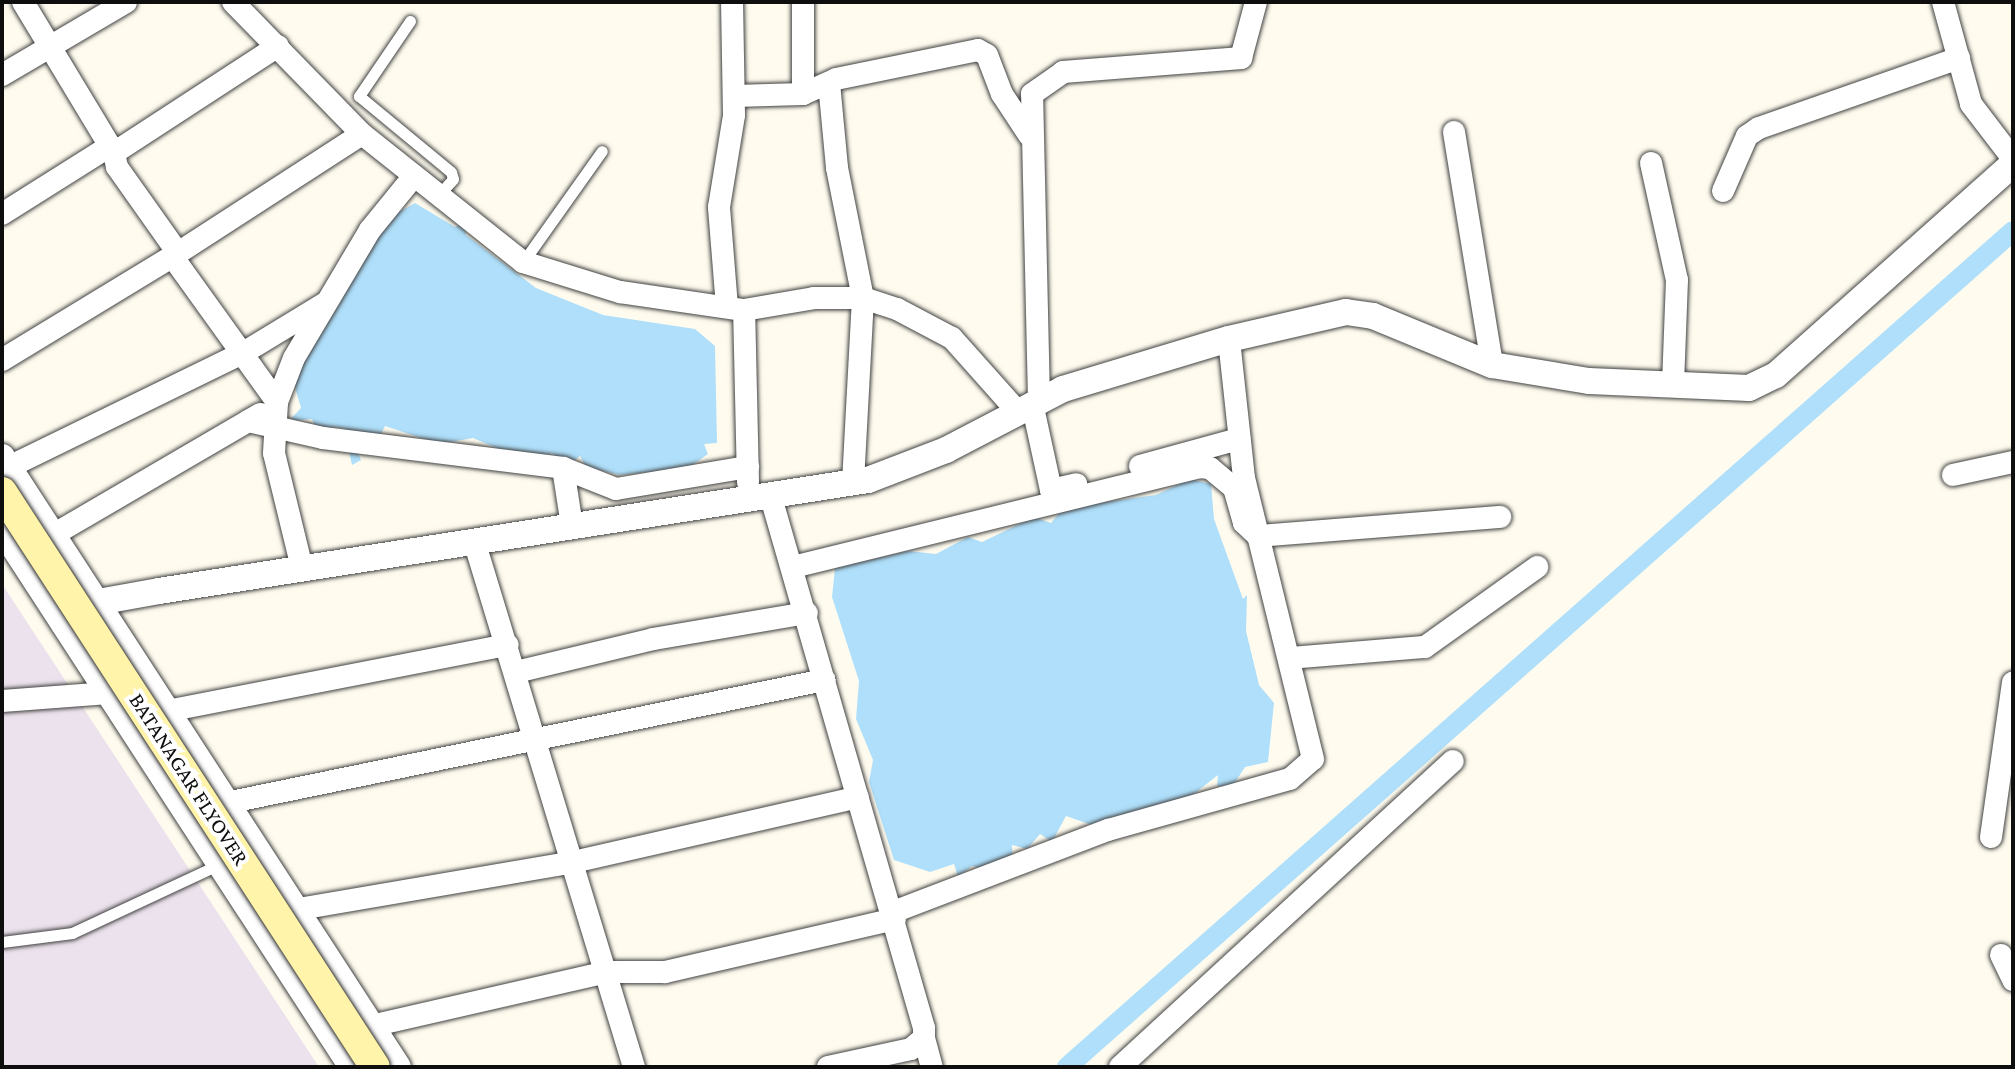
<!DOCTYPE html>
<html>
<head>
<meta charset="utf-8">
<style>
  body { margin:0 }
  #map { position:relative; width:2015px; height:1069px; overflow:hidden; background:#fffcef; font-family:"Crimson Pro",serif }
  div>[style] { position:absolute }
  .industrial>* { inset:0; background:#ece2ed }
  .water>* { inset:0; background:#afdffa }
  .canal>* { height:20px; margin:-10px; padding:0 10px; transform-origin:10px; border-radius:10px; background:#afdffa }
  .roads { filter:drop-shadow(0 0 2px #414141) drop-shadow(0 0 2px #414141) }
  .service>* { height:11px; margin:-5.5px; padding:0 5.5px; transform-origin:5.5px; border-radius:5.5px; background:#fff }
  .minor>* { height:22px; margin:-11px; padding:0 11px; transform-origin:11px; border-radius:11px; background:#fff }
  .tertiary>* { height:26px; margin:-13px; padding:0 13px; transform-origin:13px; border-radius:13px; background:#fff }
  .bridges { filter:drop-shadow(0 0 2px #303030) drop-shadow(0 0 2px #303030) }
  .secondary-bridge>* { height:30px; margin:-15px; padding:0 15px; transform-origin:15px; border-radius:15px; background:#fff4aa }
  span { translate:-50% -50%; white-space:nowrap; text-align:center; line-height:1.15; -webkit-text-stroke:8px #fff; paint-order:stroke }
  .street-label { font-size:22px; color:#0e0e0e }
  .frame { position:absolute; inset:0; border:4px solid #0e0e0e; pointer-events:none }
</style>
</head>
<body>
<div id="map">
  <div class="industrial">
    <div style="clip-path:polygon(2px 584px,319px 1067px,2px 1067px)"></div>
  </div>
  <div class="water">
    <div style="clip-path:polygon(415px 203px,455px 227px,464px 223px,466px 235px,536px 288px,603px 315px,695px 329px,715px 346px,717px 443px,704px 444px,708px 454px,688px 468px,620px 475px,586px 467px,580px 456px,566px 468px,552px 453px,529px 462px,473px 438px,439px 444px,385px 426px,377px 442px,351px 437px,361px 460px,352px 465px,344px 428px,331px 427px,324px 448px,312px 419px,289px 421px,301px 408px,294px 384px,307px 346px,390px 217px)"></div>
    <div style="clip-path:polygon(1190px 479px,1211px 484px,1214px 519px,1243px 599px,1247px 595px,1246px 631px,1259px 685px,1274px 703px,1268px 762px,1245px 767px,1232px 787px,1217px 786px,1218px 775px,1190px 797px,1092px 825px,1066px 816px,1052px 842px,1040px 834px,1027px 849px,1012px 845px,1013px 868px,1002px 875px,972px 866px,958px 877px,954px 864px,930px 872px,894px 860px,869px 782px,873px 760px,856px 719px,859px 681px,832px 597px,835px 568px,908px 551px,936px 554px,968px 537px,982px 542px,1034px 517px,1051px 523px,1072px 498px,1083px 505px,1156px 495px)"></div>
  </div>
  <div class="canal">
    <div style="left:1067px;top:1067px;width:1262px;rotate:-41.47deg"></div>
  </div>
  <div class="roads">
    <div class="service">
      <div style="left:410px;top:21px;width:91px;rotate:124.2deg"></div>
      <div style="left:359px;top:96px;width:119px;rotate:39.6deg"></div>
      <div style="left:451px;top:172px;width:7px;rotate:74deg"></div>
      <div style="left:453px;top:179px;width:24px;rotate:132deg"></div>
      <div style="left:523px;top:262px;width:136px;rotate:-54.6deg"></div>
      <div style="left:2px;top:942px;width:71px;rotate:-7.3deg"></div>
      <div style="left:72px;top:933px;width:163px;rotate:-25deg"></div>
    </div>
    <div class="minor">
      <div style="left:23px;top:2px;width:176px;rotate:58.9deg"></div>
      <div style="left:233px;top:2px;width:185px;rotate:45.7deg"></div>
      <div style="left:362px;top:134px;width:206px;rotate:38.5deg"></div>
      <div style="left:523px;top:262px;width:102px;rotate:17.2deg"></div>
      <div style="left:620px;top:292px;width:125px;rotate:8.3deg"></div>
      <div style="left:803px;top:2px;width:92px;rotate:90deg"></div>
      <div style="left:1943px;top:2px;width:106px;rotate:74.6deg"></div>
      <div style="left:1971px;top:104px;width:69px;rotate:52.6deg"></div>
      <div style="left:278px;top:46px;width:196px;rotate:146.9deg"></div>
      <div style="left:114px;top:153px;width:14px;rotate:78deg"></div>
      <div style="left:117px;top:167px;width:105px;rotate:54.7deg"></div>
      <div style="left:178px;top:253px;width:219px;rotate:-32.9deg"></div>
      <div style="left:2px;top:75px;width:144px;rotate:-30.5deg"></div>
      <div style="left:829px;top:83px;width:85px;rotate:84.6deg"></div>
      <div style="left:837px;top:168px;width:133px;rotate:78.7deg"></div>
      <div style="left:863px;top:298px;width:184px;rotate:93.1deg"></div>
      <div style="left:734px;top:96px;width:69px;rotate:-1.7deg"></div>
      <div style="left:803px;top:94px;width:36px;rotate:-24deg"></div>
      <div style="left:836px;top:79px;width:145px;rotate:-11.5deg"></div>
      <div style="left:978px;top:50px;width:10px;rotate:29deg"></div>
      <div style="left:987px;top:55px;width:42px;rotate:69deg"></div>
      <div style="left:1002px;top:94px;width:49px;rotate:56.6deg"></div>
      <div style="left:1454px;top:132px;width:236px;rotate:80.7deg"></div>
      <div style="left:1651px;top:163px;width:120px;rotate:77.5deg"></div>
      <div style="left:1677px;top:280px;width:106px;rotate:92.2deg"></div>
      <div style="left:1723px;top:191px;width:60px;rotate:-66.4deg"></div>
      <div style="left:1747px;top:136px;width:14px;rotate:-34deg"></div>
      <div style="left:1759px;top:128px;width:212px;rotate:-19.3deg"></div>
      <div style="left:2px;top:214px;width:128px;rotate:-32.2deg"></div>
      <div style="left:172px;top:256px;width:180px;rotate:54.3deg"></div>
      <div style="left:727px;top:307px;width:100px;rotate:-94.6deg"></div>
      <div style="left:719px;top:207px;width:93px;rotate:-80.7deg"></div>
      <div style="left:734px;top:115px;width:113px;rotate:-91deg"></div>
      <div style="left:2px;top:360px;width:206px;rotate:-31.3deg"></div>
      <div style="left:1039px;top:400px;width:306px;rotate:-91.3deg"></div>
      <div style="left:1032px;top:94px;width:38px;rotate:-35deg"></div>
      <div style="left:1063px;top:72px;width:179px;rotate:-4.5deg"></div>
      <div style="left:1241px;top:58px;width:58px;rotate:-75deg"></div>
      <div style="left:1032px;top:403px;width:89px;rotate:77.7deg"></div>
      <div style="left:1051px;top:490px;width:26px;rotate:-13deg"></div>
      <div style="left:248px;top:421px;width:77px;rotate:12.8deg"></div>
      <div style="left:323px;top:438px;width:242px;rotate:7.1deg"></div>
      <div style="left:563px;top:468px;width:57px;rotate:21.6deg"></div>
      <div style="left:616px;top:489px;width:134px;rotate:-9.5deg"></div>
      <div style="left:1140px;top:466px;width:103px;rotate:-15.3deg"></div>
      <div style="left:9px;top:467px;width:263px;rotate:-26deg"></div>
      <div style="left:245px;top:352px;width:92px;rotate:-31.3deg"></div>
      <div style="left:563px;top:468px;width:59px;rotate:81.2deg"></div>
      <div style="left:1953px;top:475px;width:61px;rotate:-12.2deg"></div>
      <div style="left:748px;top:482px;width:172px;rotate:-91.3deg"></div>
      <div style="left:744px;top:310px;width:71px;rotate:-9.7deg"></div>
      <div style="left:814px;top:298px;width:49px"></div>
      <div style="left:863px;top:298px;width:36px;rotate:18deg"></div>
      <div style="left:897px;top:309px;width:62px;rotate:27.8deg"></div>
      <div style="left:952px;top:338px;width:98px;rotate:48.3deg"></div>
      <div style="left:770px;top:494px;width:556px;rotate:73.91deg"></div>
      <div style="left:924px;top:1028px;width:10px;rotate:90deg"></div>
      <div style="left:924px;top:1038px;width:17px;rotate:140deg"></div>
      <div style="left:911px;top:1049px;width:85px;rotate:167.8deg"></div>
      <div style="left:53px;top:535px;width:240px;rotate:-30.3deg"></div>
      <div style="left:475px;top:544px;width:547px;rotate:73.09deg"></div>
      <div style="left:793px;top:567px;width:418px;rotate:-13.8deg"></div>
      <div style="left:1199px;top:467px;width:11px;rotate:5deg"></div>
      <div style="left:1210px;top:468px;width:31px;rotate:40deg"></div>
      <div style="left:1234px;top:488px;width:36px;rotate:74deg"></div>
      <div style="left:1244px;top:523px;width:19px;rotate:43deg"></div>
      <div style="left:1258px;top:536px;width:243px;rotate:-4.5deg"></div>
      <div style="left:302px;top:568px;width:118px;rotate:-103.7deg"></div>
      <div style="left:274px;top:453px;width:51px;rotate:-86.6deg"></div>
      <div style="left:277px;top:402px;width:47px;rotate:-68.9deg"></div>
      <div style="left:294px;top:358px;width:149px;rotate:-59.3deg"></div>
      <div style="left:370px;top:230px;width:68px;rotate:-50.9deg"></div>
      <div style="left:1290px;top:658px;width:135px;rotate:-4.7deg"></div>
      <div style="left:1425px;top:647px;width:138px;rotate:-35.5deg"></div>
      <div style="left:516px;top:672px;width:141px;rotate:-13.5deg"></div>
      <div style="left:653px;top:639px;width:156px;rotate:-9.6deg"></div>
      <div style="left:2px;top:701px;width:107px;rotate:-4.3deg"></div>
      <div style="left:109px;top:693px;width:16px;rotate:-35deg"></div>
      <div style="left:167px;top:711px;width:347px;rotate:-11deg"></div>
      <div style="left:226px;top:803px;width:611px;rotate:-11.62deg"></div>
      <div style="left:1991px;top:837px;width:156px;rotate:-81.9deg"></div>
      <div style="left:293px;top:910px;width:284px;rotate:-9.7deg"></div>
      <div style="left:573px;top:862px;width:292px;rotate:-12.8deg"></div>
      <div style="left:893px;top:912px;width:230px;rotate:-20.9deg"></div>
      <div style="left:1108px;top:830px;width:189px;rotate:-15.7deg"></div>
      <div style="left:1290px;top:779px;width:30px;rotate:-41deg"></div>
      <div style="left:1313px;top:759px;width:289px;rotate:-103.8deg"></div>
      <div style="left:1244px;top:478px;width:140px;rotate:-96.2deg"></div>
      <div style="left:2001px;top:955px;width:28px;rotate:64deg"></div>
      <div style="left:371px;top:1026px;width:241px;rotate:-12.9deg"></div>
      <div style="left:606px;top:972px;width:59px"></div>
      <div style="left:665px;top:972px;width:236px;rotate:-13deg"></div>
      <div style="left:924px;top:1038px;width:30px;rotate:75deg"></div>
      <div style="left:1120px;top:1067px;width:452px;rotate:-42.6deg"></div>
    </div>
    <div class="tertiary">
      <div style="left:2px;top:457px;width:727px;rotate:57.01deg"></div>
      <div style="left:2px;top:529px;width:642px;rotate:56.95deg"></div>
      <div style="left:64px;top:624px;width:40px;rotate:-32.9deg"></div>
      <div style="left:98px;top:602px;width:62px;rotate:-10.2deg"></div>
      <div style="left:159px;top:591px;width:718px;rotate:-8.9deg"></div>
      <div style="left:868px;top:480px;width:84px;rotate:-21deg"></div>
      <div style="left:946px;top:450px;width:132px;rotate:-27.5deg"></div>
      <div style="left:1063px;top:389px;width:173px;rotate:-16.8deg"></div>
      <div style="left:1229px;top:339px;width:120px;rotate:-13deg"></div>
      <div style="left:1346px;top:312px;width:27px;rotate:8deg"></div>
      <div style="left:1373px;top:316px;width:129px;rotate:22.4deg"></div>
      <div style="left:1492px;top:365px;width:98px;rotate:9.4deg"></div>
      <div style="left:1589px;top:381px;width:160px;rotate:2.5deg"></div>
      <div style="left:1749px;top:388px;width:30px;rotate:-26deg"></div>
      <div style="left:1776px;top:375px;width:317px;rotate:-41.7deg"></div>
    </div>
  </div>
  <div class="bridges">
    <div class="secondary-bridge">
      <div style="left:2px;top:492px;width:685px;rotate:57.03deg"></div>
    </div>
  </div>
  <div class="street-label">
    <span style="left:189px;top:779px;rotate:57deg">BATANAGAR FLYOVER</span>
  </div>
  <div class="frame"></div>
</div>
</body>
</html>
